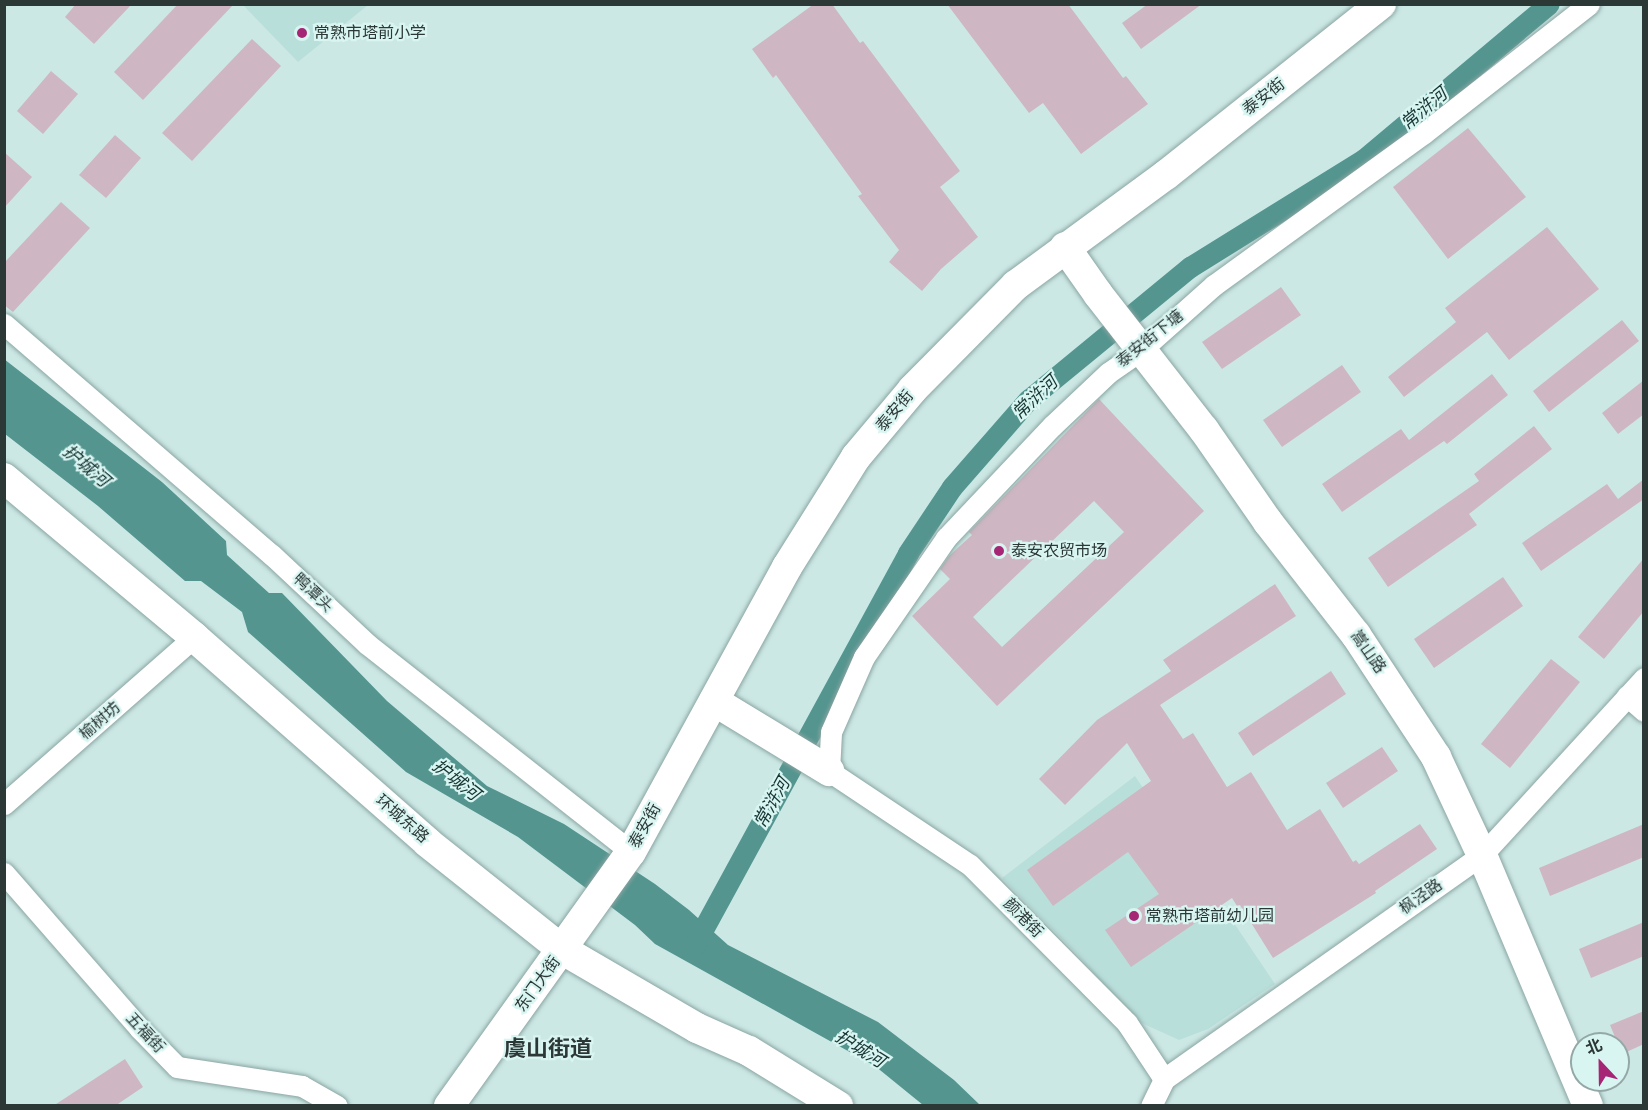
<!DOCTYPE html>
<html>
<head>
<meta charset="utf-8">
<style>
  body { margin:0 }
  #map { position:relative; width:1648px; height:1110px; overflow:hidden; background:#cce8e5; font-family:Signika,"Noto Sans SC",sans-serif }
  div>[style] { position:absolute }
  .built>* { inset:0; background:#b9dfdb }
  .water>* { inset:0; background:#54958f }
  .canal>* { height:21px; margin:-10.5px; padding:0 10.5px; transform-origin:10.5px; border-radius:10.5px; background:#54958f }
  .building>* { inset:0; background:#ceb7c2 }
  .roads { filter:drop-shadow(0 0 2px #8aa5a2) drop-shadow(0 0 2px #8aa5a2) }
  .street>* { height:21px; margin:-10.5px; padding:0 10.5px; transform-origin:10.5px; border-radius:10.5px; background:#fff }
  .secondary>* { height:30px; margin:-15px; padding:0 15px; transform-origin:15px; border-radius:15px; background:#fff }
  .dots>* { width:16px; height:16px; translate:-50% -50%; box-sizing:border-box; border:3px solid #d9f5f2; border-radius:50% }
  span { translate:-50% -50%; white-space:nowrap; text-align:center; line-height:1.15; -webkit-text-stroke:4.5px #d9f5f2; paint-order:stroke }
  .poi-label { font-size:16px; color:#2c3836 }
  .left { translate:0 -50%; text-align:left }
  .street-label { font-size:16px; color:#2c3836 }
  .water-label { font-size:18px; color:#153533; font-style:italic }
  .district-label { font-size:22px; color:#2c3836; font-weight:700 }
  .frame { position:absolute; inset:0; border:6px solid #2c3836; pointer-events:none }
  .north { position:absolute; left:1570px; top:1032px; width:60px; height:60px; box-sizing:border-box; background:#d9f5f2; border:2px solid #94a9a7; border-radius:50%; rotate:338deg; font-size:16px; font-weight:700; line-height:24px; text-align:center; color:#2c3836 }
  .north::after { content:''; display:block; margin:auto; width:21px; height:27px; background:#a62574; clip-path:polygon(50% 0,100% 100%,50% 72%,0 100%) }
</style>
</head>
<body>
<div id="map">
  <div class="built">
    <div style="clip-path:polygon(243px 5px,368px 5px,298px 62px)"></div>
    <div style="clip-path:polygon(1135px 776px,1275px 984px,1208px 1029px,1179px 1040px,1135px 1020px,1077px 954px,1002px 878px)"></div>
  </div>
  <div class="water">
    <div style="clip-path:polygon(4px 359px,162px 482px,226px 541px,227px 555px,269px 593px,282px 593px,387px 701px,487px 786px,564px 824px,655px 884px,689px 910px,728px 945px,878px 1022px,954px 1080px,980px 1105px,923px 1105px,875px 1066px,655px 944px,635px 925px,518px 837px,406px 772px,248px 632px,242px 612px,201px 581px,185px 581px,98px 506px,5px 434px)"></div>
  </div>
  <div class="canal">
    <div style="left:694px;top:946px;width:447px;rotate:-61.4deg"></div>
    <div style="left:908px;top:553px;width:79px;rotate:-56.3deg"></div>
    <div style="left:952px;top:487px;width:116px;rotate:-48.9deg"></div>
    <div style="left:1028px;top:400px;width:210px;rotate:-39.4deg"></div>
    <div style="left:1190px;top:267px;width:205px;rotate:-31.8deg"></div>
    <div style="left:1364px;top:159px;width:241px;rotate:-40deg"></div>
  </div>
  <div class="building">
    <div style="clip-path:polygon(76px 4px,132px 4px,94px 44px,65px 17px)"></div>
    <div style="clip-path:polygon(178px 4px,234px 4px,143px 100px,114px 72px)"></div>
    <div style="clip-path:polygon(814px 4px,832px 4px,860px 43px,863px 41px,960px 171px,940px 187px,978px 237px,941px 269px,922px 291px,889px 262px,899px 250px,858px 196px,862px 194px,776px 75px,773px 78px,752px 49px)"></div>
    <div style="clip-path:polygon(947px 4px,1068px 4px,1123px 78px,1126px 76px,1148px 104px,1081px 154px,1043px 103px,1029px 113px)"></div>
    <div style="clip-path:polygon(1148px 4px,1202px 4px,1141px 49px,1122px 23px)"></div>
    <div style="clip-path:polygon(252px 39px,281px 66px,192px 161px,162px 133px)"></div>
    <div style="clip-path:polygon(51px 71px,78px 94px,43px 134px,17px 111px)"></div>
    <div style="clip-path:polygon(1468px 128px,1526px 197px,1448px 259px,1393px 187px)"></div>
    <div style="clip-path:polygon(115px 135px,141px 158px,106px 198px,79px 175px)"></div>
    <div style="clip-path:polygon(4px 152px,32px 177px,4px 208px)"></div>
    <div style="clip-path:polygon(61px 202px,90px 228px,13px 312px,4px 305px,4px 263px)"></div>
    <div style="clip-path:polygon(1547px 227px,1599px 289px,1509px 360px,1487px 332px,1404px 397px,1388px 377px,1456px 322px,1445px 308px)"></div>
    <div style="clip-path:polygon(1281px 287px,1301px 315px,1222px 369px,1202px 342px)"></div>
    <div style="clip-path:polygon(1622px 320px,1639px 341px,1549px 412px,1533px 391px)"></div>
    <div style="clip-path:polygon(1342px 365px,1361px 392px,1282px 447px,1263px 420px)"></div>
    <div style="clip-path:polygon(1492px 374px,1508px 395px,1447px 444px,1444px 441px,1342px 512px,1322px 484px,1401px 429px,1409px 440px)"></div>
    <div style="clip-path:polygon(1644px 380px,1644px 414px,1618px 434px,1602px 413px)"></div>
    <div style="clip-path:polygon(evenodd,1099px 399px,1204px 511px,997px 706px,912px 616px,950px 579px,940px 569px,949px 556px,972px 535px,969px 532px,1099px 399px,1094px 501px,1124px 532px,1002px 647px,973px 617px,1094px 501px)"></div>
    <div style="clip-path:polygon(1534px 426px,1552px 449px,1469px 514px,1477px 525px,1388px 587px,1368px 558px,1479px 481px,1474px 474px)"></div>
    <div style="clip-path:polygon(1644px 479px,1644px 499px,1541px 571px,1522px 543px,1607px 484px,1618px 499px)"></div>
    <div style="clip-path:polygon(1644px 558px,1644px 611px,1604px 659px,1578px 637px)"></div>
    <div style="clip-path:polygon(1503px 577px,1523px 606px,1434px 668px,1414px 639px)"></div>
    <div style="clip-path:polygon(1275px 584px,1296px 616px,1160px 705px,1183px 739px,1193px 733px,1227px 787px,1251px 772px,1287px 830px,1320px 809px,1353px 862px,1356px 860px,1359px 864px,1420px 824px,1437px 849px,1375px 891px,1376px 893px,1273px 958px,1240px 905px,1237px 906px,1232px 898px,1131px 967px,1105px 930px,1159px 894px,1128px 852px,1053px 906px,1027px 870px,1151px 781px,1127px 743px,1065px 805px,1039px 779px,1097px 720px,1171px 671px,1163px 660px)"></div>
    <div style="clip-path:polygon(1551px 659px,1580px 682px,1510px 768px,1481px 744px)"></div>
    <div style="clip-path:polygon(1331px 671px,1346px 694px,1253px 756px,1238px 733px)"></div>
    <div style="clip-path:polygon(1382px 747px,1398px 771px,1343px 808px,1326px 783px)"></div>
    <div style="clip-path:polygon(1644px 824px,1644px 857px,1550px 896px,1539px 868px)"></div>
    <div style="clip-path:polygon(1644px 922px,1644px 956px,1591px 978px,1579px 949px)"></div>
    <div style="clip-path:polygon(1644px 1011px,1644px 1044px,1622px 1054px,1610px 1025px)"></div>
    <div style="clip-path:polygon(125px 1059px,143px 1087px,115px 1106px,53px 1106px)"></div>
  </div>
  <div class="roads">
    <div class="street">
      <div style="left:4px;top:324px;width:354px;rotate:40.8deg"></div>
      <div style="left:272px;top:555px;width:130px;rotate:43.1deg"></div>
      <div style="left:367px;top:644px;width:336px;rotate:38.2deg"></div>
      <div style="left:1627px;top:696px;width:23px;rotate:41deg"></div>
      <div style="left:4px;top:804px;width:253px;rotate:-41.3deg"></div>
      <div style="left:4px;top:873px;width:206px;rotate:48.9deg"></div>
      <div style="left:139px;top:1028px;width:54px;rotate:45.7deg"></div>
      <div style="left:177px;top:1067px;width:126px;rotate:8.6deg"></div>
      <div style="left:302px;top:1086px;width:40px;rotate:29.7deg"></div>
      <div style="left:1164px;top:1079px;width:389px;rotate:-35.2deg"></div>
      <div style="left:1482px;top:855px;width:240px;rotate:-47.5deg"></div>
      <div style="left:1151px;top:1106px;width:30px;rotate:-64deg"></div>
      <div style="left:1164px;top:1079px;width:67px;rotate:-123.5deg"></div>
      <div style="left:1127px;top:1023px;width:223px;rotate:-134.8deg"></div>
      <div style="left:970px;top:865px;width:169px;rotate:-146.3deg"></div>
      <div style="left:829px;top:771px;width:39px;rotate:-87deg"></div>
      <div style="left:831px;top:732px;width:82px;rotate:-66.3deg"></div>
      <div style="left:864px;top:657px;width:145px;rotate:-55.4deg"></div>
      <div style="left:946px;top:538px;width:154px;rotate:-46.6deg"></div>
      <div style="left:1052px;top:426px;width:77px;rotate:-43.4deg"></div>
      <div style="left:1108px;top:373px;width:40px;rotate:-34.9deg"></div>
      <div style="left:1141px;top:350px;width:98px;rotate:-41.7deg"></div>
      <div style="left:1214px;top:285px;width:259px;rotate:-35.9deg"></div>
      <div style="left:1424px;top:133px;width:209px;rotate:-38deg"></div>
    </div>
    <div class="secondary">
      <div style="left:1065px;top:247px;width:57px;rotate:54.9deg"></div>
      <div style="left:1098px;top:294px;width:172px;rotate:52.1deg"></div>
      <div style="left:1204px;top:430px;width:112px;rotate:55.2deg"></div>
      <div style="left:1268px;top:522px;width:143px;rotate:52.1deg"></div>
      <div style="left:1356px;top:635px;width:146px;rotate:56.7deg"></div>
      <div style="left:1436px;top:757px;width:108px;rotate:64.9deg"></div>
      <div style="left:1482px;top:855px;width:272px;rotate:67.1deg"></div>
      <div style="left:4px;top:478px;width:248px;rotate:39.9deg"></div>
      <div style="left:194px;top:637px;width:310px;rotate:41.3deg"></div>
      <div style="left:427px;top:842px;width:174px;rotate:38.5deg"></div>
      <div style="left:563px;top:950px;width:155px;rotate:30.2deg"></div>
      <div style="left:697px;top:1028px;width:57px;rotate:23.9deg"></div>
      <div style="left:749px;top:1051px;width:105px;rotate:31.7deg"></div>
      <div style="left:714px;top:701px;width:135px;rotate:31.3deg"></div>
      <div style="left:449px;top:1106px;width:312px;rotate:-54.4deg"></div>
      <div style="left:631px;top:852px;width:325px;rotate:-61.3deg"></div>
      <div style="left:787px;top:567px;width:130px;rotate:-57.9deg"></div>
      <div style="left:856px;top:457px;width:89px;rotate:-50deg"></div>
      <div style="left:913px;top:389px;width:146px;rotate:-45.3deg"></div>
      <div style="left:1016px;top:285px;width:186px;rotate:-36.3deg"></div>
      <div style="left:1166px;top:175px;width:275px;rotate:-38.5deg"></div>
    </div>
  </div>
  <div class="dots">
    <div style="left:302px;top:33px;background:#a62574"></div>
    <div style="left:999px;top:551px;background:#a62574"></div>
    <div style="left:1134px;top:916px;background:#a62574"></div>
  </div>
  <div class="poi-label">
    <span class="left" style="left:314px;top:33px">常熟市塔前小学</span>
    <span class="left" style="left:1011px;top:551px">泰安农贸市场</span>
    <span class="left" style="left:1146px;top:916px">常熟市塔前幼儿园</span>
  </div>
  <div class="street-label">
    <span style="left:1264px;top:97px;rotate:-38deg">泰安街</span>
    <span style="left:1150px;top:339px;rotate:-39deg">泰安街下塘</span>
    <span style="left:895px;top:411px;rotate:-50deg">泰安街</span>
    <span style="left:313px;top:593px;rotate:43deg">鸭潭头</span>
    <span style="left:1368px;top:652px;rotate:55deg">嵩山路</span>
    <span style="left:100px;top:721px;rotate:-41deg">榆树坊</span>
    <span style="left:402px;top:819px;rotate:41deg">环城东路</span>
    <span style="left:645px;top:826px;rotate:-61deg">泰安街</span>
    <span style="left:1421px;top:897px;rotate:-35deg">枫泾路</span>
    <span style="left:1023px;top:918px;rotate:45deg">颜港街</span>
    <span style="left:538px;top:984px;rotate:-54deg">东门大街</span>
    <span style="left:145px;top:1033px;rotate:47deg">五福街</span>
  </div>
  <div class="water-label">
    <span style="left:1424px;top:109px;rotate:-40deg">常浒河</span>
    <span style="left:1035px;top:398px;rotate:-43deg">常浒河</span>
    <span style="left:86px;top:466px;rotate:40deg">护城河</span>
    <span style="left:456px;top:780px;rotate:38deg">护城河</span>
    <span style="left:772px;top:803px;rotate:-61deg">常浒河</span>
    <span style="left:860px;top:1049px;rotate:32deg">护城河</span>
  </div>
  <div class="district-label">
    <span style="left:548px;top:1049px">虞山街道</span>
  </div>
  <div class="frame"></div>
  <div class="north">北</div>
</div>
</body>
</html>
